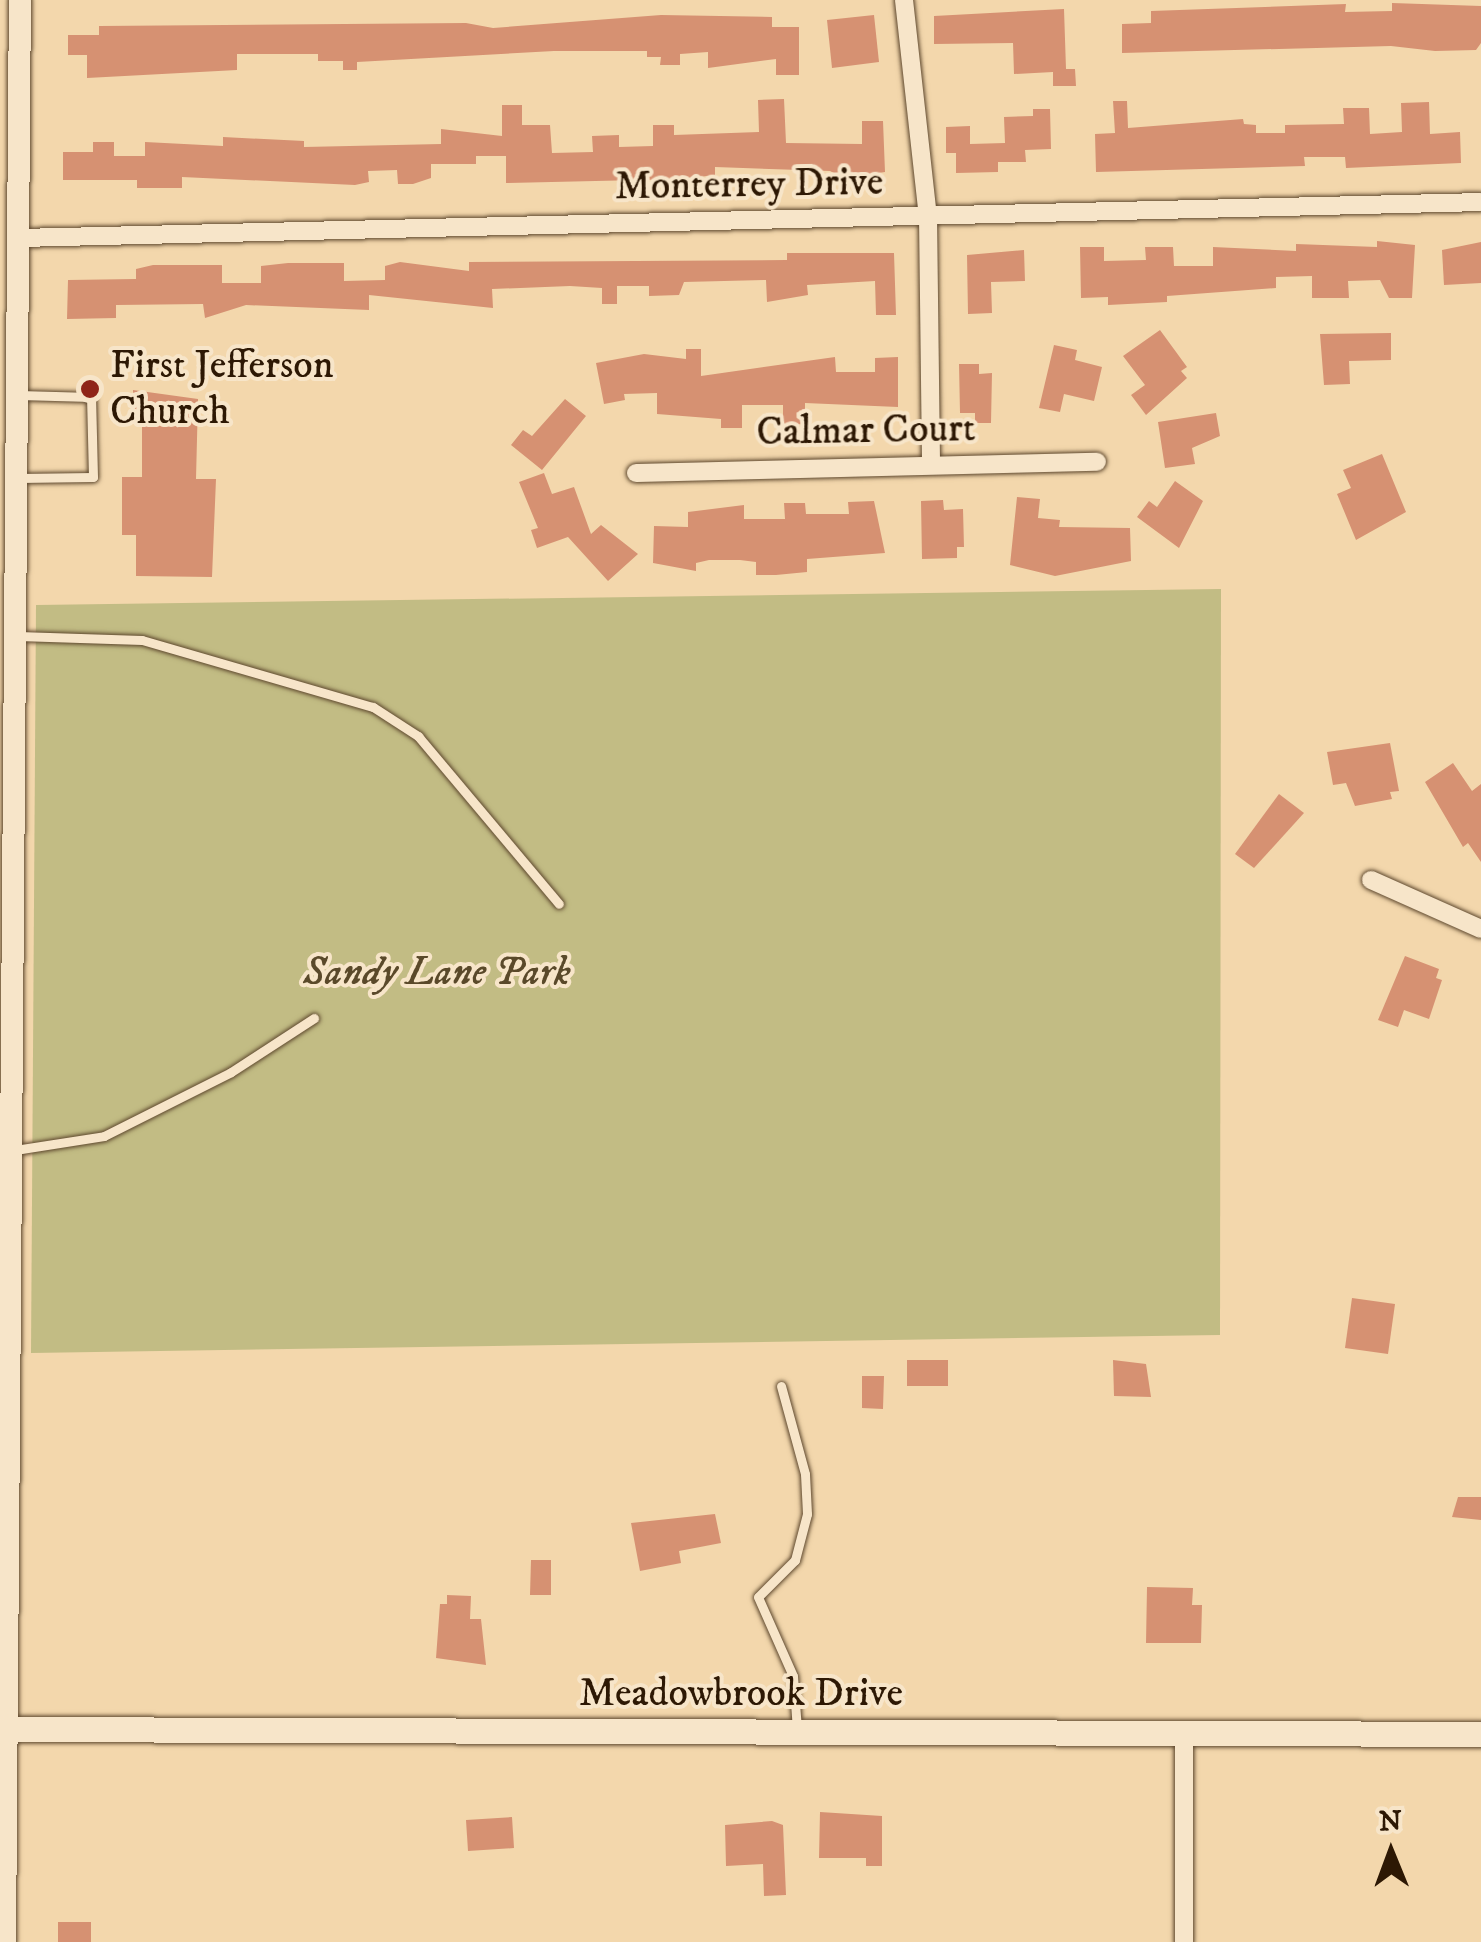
<!DOCTYPE html>
<html>
<head>
<meta charset="utf-8">
<style>
  body { margin:0 }
  #map { position:relative; width:1481px; height:1942px; overflow:hidden; background:#f3d7ac; font-family:"IM FELL DW Pica",serif }
  div>[style] { position:absolute }
  .green>* { inset:0; background:#c2bc84 }
  .building>* { inset:0; background:#d69172 }
  .roads { filter:drop-shadow(0 0 2px #5e482e) drop-shadow(0 0 2px #5e482e) }
  .service>* { height:9px; margin:-4.5px; padding:0 4.5px; transform-origin:4.5px; border-radius:4.5px; background:#f7e5c9 }
  .minor>* { height:18px; margin:-9px; padding:0 9px; transform-origin:9px; border-radius:9px; background:#f7e5c9 }
  .tertiary>* { height:22px; margin:-11px; padding:0 11px; transform-origin:11px; border-radius:11px; background:#f7e5c9 }
  .secondary>* { height:25px; margin:-12.5px; padding:0 12.5px; transform-origin:12.5px; border-radius:12.5px; background:#f7e5c9 }
  .dots>* { width:28px; height:28px; translate:-50% -50%; box-sizing:border-box; border:5px solid #f7e5c9; border-radius:50% }
  span { translate:-50% -50%; white-space:nowrap; text-align:center; line-height:1.15; -webkit-text-stroke:8px #f7e5c9; paint-order:stroke }
  .street-label { font-size:40px; color:#2d1804 }
  .poi-label { font-size:40px; color:#2d1804 }
  .left { translate:0 -50%; text-align:left }
  .park-label { font-size:40px; color:#5a492a; font-style:italic }
  .north { position:absolute; left:1341px; top:1802px; width:100px; height:100px; -webkit-text-stroke:8px #f7e5c9; paint-order:stroke; rotate:359deg; font-size:28px; font-weight:700; line-height:40px; text-align:center; color:#2d1804 }
  .north::after { content:''; display:block; margin:auto; width:35px; height:45px; background:#2d1804; clip-path:polygon(50% 0,100% 100%,50% 72%,0 100%) }
</style>
</head>
<body>
<div id="map">
  <div class="green">
    <div style="clip-path:polygon(1221px 589px,1220px 1335px,31px 1353px,36px 605px)"></div>
  </div>
  <div class="building">
    <div style="clip-path:polygon(1392px 3px,1481px 6px,1481px 43px,1476px 50px,1435px 51px,1391px 46px,1122px 53px,1122px 24px,1151px 23px,1151px 11px,1346px 4px,1345px 12px,1392px 11px)"></div>
    <div style="clip-path:polygon(1064px 9px,1066px 69px,1075px 69px,1076px 86px,1053px 86px,1053px 72px,1014px 74px,1013px 43px,934px 44px,934px 16px)"></div>
    <div style="clip-path:polygon(661px 15px,772px 17px,772px 27px,799px 27px,799px 75px,776px 75px,776px 59px,708px 68px,708px 52px,680px 54px,680px 65px,660px 65px,661px 57px,647px 57px,647px 51px,554px 51px,357px 62px,357px 70px,343px 70px,343px 61px,318px 61px,318px 54px,237px 54px,237px 70px,87px 78px,87px 55px,68px 55px,68px 35px,99px 35px,99px 26px,466px 23px,493px 28px)"></div>
    <div style="clip-path:polygon(874px 15px,879px 62px,832px 68px,827px 20px)"></div>
    <div style="clip-path:polygon(784px 99px,786px 143px,862px 144px,862px 121px,883px 121px,885px 172px,844px 178px,830px 171px,715px 167px,715px 175px,683px 179px,506px 183px,506px 156px,476px 156px,476px 164px,431px 164px,431px 178px,413px 184px,398px 184px,397px 170px,368px 171px,369px 182px,355px 185px,182px 177px,182px 188px,137px 188px,137px 180px,63px 180px,63px 152px,93px 152px,93px 142px,114px 142px,114px 156px,145px 156px,145px 142px,223px 146px,223px 137px,304px 141px,304px 147px,441px 144px,441px 129px,502px 136px,502px 105px,522px 105px,522px 125px,550px 125px,552px 153px,593px 152px,592px 136px,619px 135px,619px 147px,653px 146px,653px 125px,674px 125px,674px 135px,759px 132px,758px 100px)"></div>
    <div style="clip-path:polygon(1113px 101px,1127px 101px,1128px 128px,1243px 119px,1244px 124px,1256px 125px,1256px 133px,1285px 133px,1285px 125px,1344px 124px,1343px 108px,1369px 108px,1370px 134px,1402px 132px,1401px 103px,1429px 102px,1430px 134px,1460px 132px,1461px 163px,1346px 168px,1345px 157px,1304px 157px,1305px 166px,1096px 172px,1095px 134px,1115px 133px)"></div>
    <div style="clip-path:polygon(1033px 109px,1050px 109px,1051px 149px,1025px 150px,1026px 162px,998px 162px,998px 172px,956px 173px,956px 153px,946px 153px,946px 127px,970px 126px,970px 144px,1005px 143px,1004px 117px,1033px 116px)"></div>
    <div style="clip-path:polygon(1377px 241px,1415px 245px,1412px 298px,1389px 298px,1380px 280px,1348px 281px,1349px 298px,1312px 298px,1312px 276px,1276px 277px,1276px 288px,1167px 296px,1167px 302px,1108px 305px,1108px 297px,1081px 298px,1080px 247px,1104px 247px,1104px 261px,1146px 260px,1145px 247px,1173px 247px,1174px 266px,1213px 266px,1213px 247px,1296px 251px,1296px 244px,1377px 247px)"></div>
    <div style="clip-path:polygon(1481px 242px,1481px 283px,1444px 285px,1442px 250px)"></div>
    <div style="clip-path:polygon(1024px 250px,1025px 281px,991px 282px,992px 313px,968px 314px,967px 255px)"></div>
    <div style="clip-path:polygon(787px 253px,894px 253px,896px 315px,876px 315px,875px 281px,807px 285px,808px 295px,767px 302px,766px 280px,684px 282px,679px 295px,649px 296px,649px 286px,617px 286px,617px 304px,602px 304px,602px 288px,570px 286px,492px 289px,493px 308px,369px 295px,369px 310px,246px 305px,205px 318px,203px 304px,116px 305px,116px 318px,67px 319px,68px 280px,136px 279px,136px 269px,153px 265px,222px 265px,222px 283px,261px 283px,261px 266px,288px 263px,344px 263px,344px 281px,385px 280px,385px 266px,400px 262px,469px 271px,469px 262px,787px 260px)"></div>
    <div style="clip-path:polygon(1160px 330px,1187px 367px,1181px 371px,1187px 378px,1146px 415px,1131px 395px,1145px 385px,1123px 356px)"></div>
    <div style="clip-path:polygon(1391px 333px,1391px 360px,1349px 361px,1350px 384px,1324px 385px,1320px 334px)"></div>
    <div style="clip-path:polygon(1054px 345px,1077px 350px,1075px 360px,1102px 367px,1094px 401px,1064px 394px,1060px 412px,1039px 408px)"></div>
    <div style="clip-path:polygon(686px 349px,701px 349px,701px 376px,835px 357px,836px 372px,875px 372px,875px 358px,898px 357px,898px 407px,805px 403px,805px 424px,783px 425px,783px 405px,742px 405px,742px 428px,721px 428px,721px 419px,657px 414px,657px 393px,624px 394px,625px 400px,604px 404px,596px 363px,644px 354px,686px 359px)"></div>
    <div style="clip-path:polygon(959px 364px,979px 364px,979px 374px,992px 373px,991px 423px,975px 423px,975px 413px,960px 413px)"></div>
    <div style="clip-path:polygon(133px 390px,198px 399px,196px 479px,216px 479px,212px 577px,136px 576px,136px 535px,122px 535px,122px 477px,142px 477px,142px 417px,133px 417px)"></div>
    <div style="clip-path:polygon(565px 399px,586px 416px,542px 470px,511px 445px,523px 430px,532px 436px)"></div>
    <div style="clip-path:polygon(1216px 413px,1220px 436px,1192px 448px,1195px 464px,1165px 468px,1158px 422px)"></div>
    <div style="clip-path:polygon(1382px 454px,1406px 512px,1356px 540px,1337px 494px,1351px 488px,1343px 470px)"></div>
    <div style="clip-path:polygon(544px 473px,552px 494px,574px 487px,591px 534px,601px 525px,638px 554px,608px 581px,568px 537px,537px 548px,531px 530px,538px 528px,519px 482px)"></div>
    <div style="clip-path:polygon(1175px 481px,1203px 501px,1179px 548px,1137px 517px,1149px 501px,1157px 507px)"></div>
    <div style="clip-path:polygon(1017px 497px,1040px 499px,1038px 518px,1060px 520px,1059px 527px,1130px 528px,1131px 561px,1055px 576px,1010px 565px)"></div>
    <div style="clip-path:polygon(943px 500px,944px 510px,963px 509px,964px 547px,957px 547px,957px 558px,922px 559px,921px 501px)"></div>
    <div style="clip-path:polygon(874px 501px,885px 553px,807px 559px,807px 572px,776px 575px,756px 575px,756px 562px,740px 560px,709px 560px,696px 563px,696px 571px,653px 563px,654px 526px,688px 527px,688px 512px,744px 505px,744px 519px,785px 519px,784px 503px,805px 503px,806px 514px,849px 514px,848px 502px)"></div>
    <div style="clip-path:polygon(1390px 743px,1399px 791px,1390px 792px,1392px 799px,1355px 806px,1346px 783px,1333px 785px,1327px 752px)"></div>
    <div style="clip-path:polygon(1453px 763px,1472px 791px,1481px 784px,1481px 862px,1468px 843px,1463px 847px,1425px 782px)"></div>
    <div style="clip-path:polygon(1279px 794px,1304px 813px,1254px 868px,1235px 854px)"></div>
    <div style="clip-path:polygon(1405px 956px,1439px 969px,1436px 978px,1442px 980px,1429px 1019px,1404px 1010px,1398px 1027px,1378px 1020px)"></div>
    <div style="clip-path:polygon(1352px 1298px,1395px 1304px,1388px 1354px,1345px 1348px)"></div>
    <div style="clip-path:polygon(907px 1360px,948px 1360px,948px 1386px,907px 1386px)"></div>
    <div style="clip-path:polygon(1113px 1360px,1146px 1364px,1151px 1397px,1114px 1396px)"></div>
    <div style="clip-path:polygon(862px 1376px,884px 1376px,883px 1409px,862px 1408px)"></div>
    <div style="clip-path:polygon(1458px 1497px,1481px 1497px,1481px 1520px,1452px 1517px)"></div>
    <div style="clip-path:polygon(715px 1514px,721px 1543px,679px 1551px,681px 1563px,640px 1571px,631px 1523px)"></div>
    <div style="clip-path:polygon(531px 1560px,551px 1560px,551px 1595px,530px 1595px)"></div>
    <div style="clip-path:polygon(1147px 1587px,1193px 1588px,1192px 1605px,1202px 1605px,1201px 1643px,1146px 1643px)"></div>
    <div style="clip-path:polygon(447px 1595px,471px 1596px,470px 1619px,481px 1619px,486px 1665px,436px 1658px,440px 1604px,447px 1604px)"></div>
    <div style="clip-path:polygon(820px 1812px,882px 1816px,882px 1866px,866px 1866px,866px 1858px,819px 1858px)"></div>
    <div style="clip-path:polygon(512px 1817px,514px 1848px,468px 1851px,466px 1820px)"></div>
    <div style="clip-path:polygon(772px 1821px,783px 1825px,786px 1895px,764px 1896px,763px 1864px,726px 1866px,725px 1825px)"></div>
    <div style="clip-path:polygon(58px 1922px,91px 1922px,91px 1942px,58px 1942px)"></div>
  </div>
  <div class="roads">
    <div class="service">
      <div style="left:19px;top:478px;width:74px;rotate:-0.8deg"></div>
      <div style="left:93px;top:477px;width:80px;rotate:-91.4deg"></div>
      <div style="left:91px;top:397px;width:72px;rotate:-178.4deg"></div>
      <div style="left:18px;top:636px;width:124px;rotate:1.8deg"></div>
      <div style="left:142px;top:640px;width:241px;rotate:16.2deg"></div>
      <div style="left:373px;top:707px;width:54px;rotate:32.8deg"></div>
      <div style="left:418px;top:736px;width:219px;rotate:50deg"></div>
      <div style="left:15px;top:1150px;width:90px;rotate:-8.9deg"></div>
      <div style="left:104px;top:1136px;width:142px;rotate:-26.7deg"></div>
      <div style="left:231px;top:1072px;width:99px;rotate:-33deg"></div>
      <div style="left:781px;top:1386px;width:91px;rotate:74.7deg"></div>
      <div style="left:805px;top:1474px;width:40px;rotate:87.1deg"></div>
      <div style="left:807px;top:1514px;width:48px;rotate:104.6deg"></div>
      <div style="left:795px;top:1560px;width:52px;rotate:135deg"></div>
      <div style="left:758px;top:1597px;width:86px;rotate:66.1deg"></div>
      <div style="left:793px;top:1676px;width:53px;rotate:85.7deg"></div>
    </div>
    <div class="minor">
      <div style="left:904px;top:0;width:217px;rotate:83.7deg"></div>
      <div style="left:928px;top:216px;width:247px;rotate:89.3deg"></div>
      <div style="left:20px;top:238px;width:1461px;rotate:-1.41deg"></div>
      <div style="left:636px;top:473px;width:461px;rotate:-1.4deg"></div>
      <div style="left:1371px;top:880px;width:120px;rotate:24deg"></div>
      <div style="left:1184px;top:1942px;width:207px;rotate:-90deg"></div>
    </div>
    <div class="tertiary">
      <div style="left:5px;top:1942px;width:1942px;rotate:-89.56deg"></div>
    </div>
    <div class="secondary">
      <div style="left:0;top:1729px;width:1481px;rotate:0.19deg"></div>
    </div>
  </div>
  <div class="dots">
    <div style="left:90px;top:389px;background:#8f2418"></div>
  </div>
  <div class="street-label">
    <span style="left:749px;top:185px;rotate:-1deg">Monterrey Drive</span>
    <span style="left:866px;top:431px;rotate:-1deg">Calmar Court</span>
    <span style="left:741px;top:1694px">Meadowbrook Drive</span>
  </div>
  <div class="poi-label">
    <span class="left" style="left:110px;top:389px">First Jefferson<br>Church</span>
  </div>
  <div class="park-label">
    <span style="left:437px;top:973px">Sandy Lane Park</span>
  </div>
  <div class="north">N</div>
</div>
</body>
</html>
